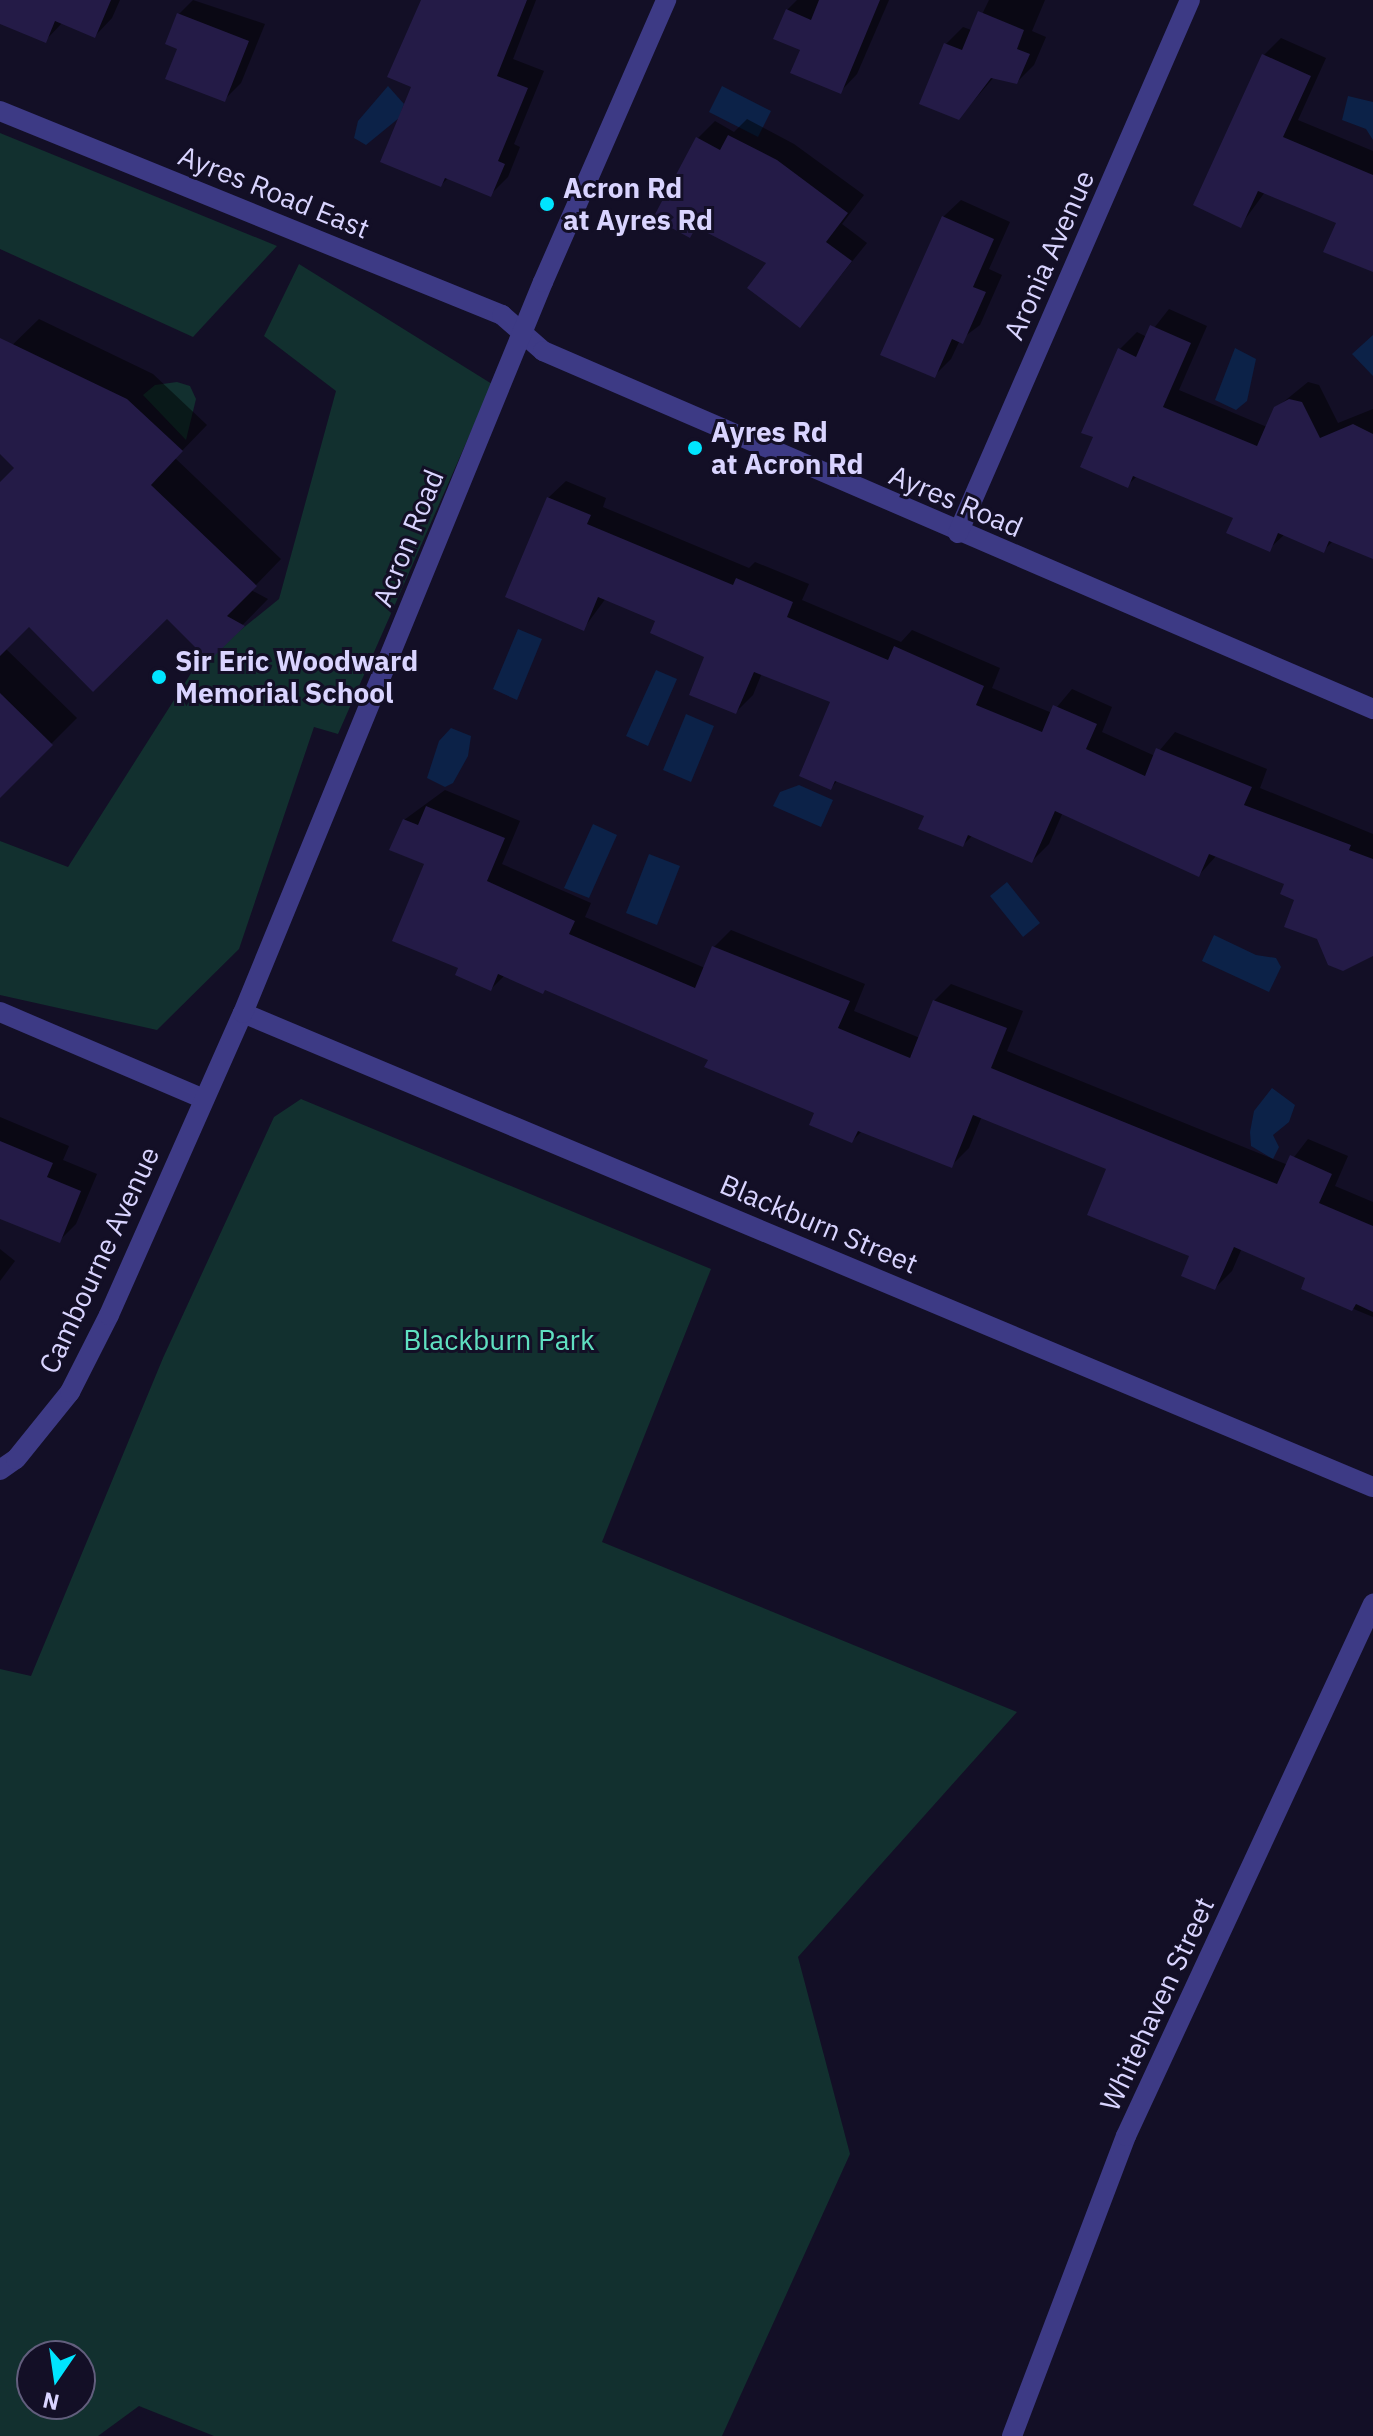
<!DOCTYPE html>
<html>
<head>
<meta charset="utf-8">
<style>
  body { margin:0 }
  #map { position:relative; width:1373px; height:2436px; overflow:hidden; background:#130f26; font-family:"IBM Plex Sans",sans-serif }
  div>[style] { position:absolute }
  .green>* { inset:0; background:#12302f }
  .water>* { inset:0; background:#0c2248 }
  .shadow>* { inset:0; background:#0007 }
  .building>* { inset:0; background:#241b47 }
  .minor>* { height:20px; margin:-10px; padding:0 10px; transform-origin:10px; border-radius:10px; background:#3d3a85 }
  .dots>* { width:22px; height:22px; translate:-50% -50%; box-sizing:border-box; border:4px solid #130f26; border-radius:50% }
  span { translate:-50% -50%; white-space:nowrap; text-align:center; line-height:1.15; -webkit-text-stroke:6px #130f26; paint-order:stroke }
  .poi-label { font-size:28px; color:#d9d4ff; font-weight:700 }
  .left { translate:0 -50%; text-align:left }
  .street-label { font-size:28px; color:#d9d4ff }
  .park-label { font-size:28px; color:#5fe0c0 }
  .north { position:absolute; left:16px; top:2340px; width:80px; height:80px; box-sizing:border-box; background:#130f26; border:2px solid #625e7d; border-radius:50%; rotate:193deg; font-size:22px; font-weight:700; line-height:32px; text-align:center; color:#d9d4ff }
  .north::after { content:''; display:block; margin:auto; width:28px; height:36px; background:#00e5ff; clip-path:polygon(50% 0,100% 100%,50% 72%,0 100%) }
</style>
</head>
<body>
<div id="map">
  <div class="green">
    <div style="clip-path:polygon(0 133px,277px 246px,193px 337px,0 249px)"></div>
    <div style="clip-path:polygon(299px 264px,492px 384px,338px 734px,314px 727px,239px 949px,157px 1030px,0 995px,0 841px,68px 867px,195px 667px,279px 599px,336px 391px,264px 336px)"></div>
    <div style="clip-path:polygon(177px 382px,190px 386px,196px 399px,186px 440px,143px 395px,155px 385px)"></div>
    <div style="clip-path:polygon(evenodd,301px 1099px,711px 1269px,602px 1542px,1017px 1712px,798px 1957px,850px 2154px,722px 2436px,214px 2436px,139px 2406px,98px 2436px,0 2436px,0 1669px,31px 1676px,163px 1358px,274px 1117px,301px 1099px,32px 2356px,80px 2356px,80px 2404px,32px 2404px,32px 2356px)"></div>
  </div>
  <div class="water">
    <div style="clip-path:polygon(388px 86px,404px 104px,399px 118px,366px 145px,354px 138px,358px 121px)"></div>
    <div style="clip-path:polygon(722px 86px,771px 111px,758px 137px,709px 112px)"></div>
    <div style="clip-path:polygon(1348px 96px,1373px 102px,1373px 140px,1366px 129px,1342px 120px)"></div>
    <div style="clip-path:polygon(1373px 335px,1373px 376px,1352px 354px)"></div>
    <div style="clip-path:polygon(1235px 348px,1256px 359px,1247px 401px,1236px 410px,1215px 400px)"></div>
    <div style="clip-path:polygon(518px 629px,542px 639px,517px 700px,493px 689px)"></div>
    <div style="clip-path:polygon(656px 670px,677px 679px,648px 746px,626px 736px)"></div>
    <div style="clip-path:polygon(686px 714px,714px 726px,691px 782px,663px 770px)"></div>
    <div style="clip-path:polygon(451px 728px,471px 736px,468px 756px,453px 783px,445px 787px,427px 778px,439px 741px)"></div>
    <div style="clip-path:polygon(799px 785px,833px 800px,821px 827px,773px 806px,780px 792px)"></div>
    <div style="clip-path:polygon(593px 824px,617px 835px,589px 898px,564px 888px)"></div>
    <div style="clip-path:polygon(649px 854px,680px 866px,657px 925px,626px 913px)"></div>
    <div style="clip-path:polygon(1007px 882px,1040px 923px,1023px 937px,990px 896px)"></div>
    <div style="clip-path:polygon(1214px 935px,1256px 955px,1276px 958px,1281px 967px,1269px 992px,1202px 961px)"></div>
    <div style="clip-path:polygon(1272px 1088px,1295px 1105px,1289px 1122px,1273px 1135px,1279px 1147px,1273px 1159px,1251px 1146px,1250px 1132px,1254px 1111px)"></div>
  </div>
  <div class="shadow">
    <div style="clip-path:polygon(0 0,120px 0,112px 18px,95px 36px,63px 22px,45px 41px,0 22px)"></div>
    <div style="clip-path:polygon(193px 0,265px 24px,241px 83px,224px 100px,179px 48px,179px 14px)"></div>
    <div style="clip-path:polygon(423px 0,536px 0,513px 59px,544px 71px,514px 144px,520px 147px,508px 177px,491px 194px,448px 178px,441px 185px,414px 86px)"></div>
    <div style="clip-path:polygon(797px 0,889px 0,857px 74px,840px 92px,802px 49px,787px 10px)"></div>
    <div style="clip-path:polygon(989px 0,1045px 0,1032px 31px,1046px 37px,1034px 65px,1017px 82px,994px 77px,959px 118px,946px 44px,963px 27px,974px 31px)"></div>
    <div style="clip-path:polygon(1281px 38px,1326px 58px,1298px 120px,1373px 151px,1373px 270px,1338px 222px,1265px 192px,1241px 225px,1264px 55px)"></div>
    <div style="clip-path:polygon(747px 119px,794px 144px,864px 195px,842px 224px,867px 243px,800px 326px,769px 263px,699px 226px,689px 235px,656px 218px,698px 138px,715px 121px,734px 132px)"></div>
    <div style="clip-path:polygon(961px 200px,1010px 222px,989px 269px,1002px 275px,980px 325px,960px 340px,951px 359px,934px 376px,943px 217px)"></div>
    <div style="clip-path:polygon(1169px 309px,1207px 326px,1179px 390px,1267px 427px,1276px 408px,1308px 382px,1319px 385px,1338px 423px,1373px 409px,1373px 557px,1334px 540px,1324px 550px,1285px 534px,1269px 549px,1235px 517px,1137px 476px,1127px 486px,1096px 436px,1120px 349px,1137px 332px,1147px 337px)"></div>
    <div style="clip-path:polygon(39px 319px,153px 374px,207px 425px,175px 458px,281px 559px,251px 590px,268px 599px,209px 659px,167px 616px,29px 625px,5px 648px,77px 718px,0 795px,0 484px,17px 468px,0 451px,0 357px)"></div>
    <div style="clip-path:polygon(566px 481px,606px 498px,603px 507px,749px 568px,755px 562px,809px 584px,802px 600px,901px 642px,912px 630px,1000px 668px,992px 688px,1052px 713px,1072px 689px,1112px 707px,1102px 732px,1155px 756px,1175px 732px,1267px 769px,1260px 788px,1373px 834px,1373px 953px,1318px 938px,1287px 883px,1217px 855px,1199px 875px,1063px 812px,1049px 844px,1032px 861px,973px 835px,963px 845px,926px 815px,838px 780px,831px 788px,833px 701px,762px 673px,753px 695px,736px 712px,707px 656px,658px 620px,606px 598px,584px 628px,548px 498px)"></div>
    <div style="clip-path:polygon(445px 790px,520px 821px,502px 864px,591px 903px,585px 917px,705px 968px,714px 947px,731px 930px,865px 984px,854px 1011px,920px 1038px,934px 1001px,951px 984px,1023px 1011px,1007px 1051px,1288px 1165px,1308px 1139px,1348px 1156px,1335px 1186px,1373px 1202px,1373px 1317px,1303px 1288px,1308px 1277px,1242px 1248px,1232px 1271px,1215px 1288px,1192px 1255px,1109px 1168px,982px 1116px,969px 1148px,952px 1165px,862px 1131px,852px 1141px,817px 1112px,710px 1058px,546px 988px,505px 975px,491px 989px,460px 967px,427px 863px,404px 820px)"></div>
    <div style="clip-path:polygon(0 1117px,69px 1146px,63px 1160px,97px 1174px,76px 1224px,59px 1241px,0 1216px)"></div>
    <div style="clip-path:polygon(0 1249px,15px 1261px,0 1281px)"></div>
  </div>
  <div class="building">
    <div style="clip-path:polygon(0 0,111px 0,95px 38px,55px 21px,46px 43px,0 24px)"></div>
    <div style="clip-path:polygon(421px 0,527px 0,497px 76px,528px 88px,498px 161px,505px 164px,491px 197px,445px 178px,441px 187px,380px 162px,411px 87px,387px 77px)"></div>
    <div style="clip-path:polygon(819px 0,880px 0,841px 94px,790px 73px,800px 50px,773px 39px,786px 9px,811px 20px)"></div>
    <div style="clip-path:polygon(978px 11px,1024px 30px,1017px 49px,1030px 54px,1017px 84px,991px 78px,959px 120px,919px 104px,944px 43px,962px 50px)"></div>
    <div style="clip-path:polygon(177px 13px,249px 41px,225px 102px,165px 79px,177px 49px,165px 44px)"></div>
    <div style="clip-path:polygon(1262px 54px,1311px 76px,1283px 137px,1373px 175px,1373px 272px,1323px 252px,1336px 223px,1258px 191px,1241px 228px,1193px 205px)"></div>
    <div style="clip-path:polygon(728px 135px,777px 160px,848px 213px,826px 242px,852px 261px,800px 328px,747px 288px,766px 263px,696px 227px,690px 238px,653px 218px,696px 137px,720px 150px)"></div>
    <div style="clip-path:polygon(942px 216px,994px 239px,973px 287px,986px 292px,963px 344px,952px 339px,935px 378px,880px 355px)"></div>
    <div style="clip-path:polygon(1150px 325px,1191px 343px,1163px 407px,1257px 446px,1274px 407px,1289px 399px,1302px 402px,1320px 438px,1353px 424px,1373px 434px,1373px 559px,1329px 541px,1324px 553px,1278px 533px,1270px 552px,1226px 533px,1233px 518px,1133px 476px,1128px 488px,1080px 467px,1093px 437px,1081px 433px,1118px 348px,1136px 357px)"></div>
    <div style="clip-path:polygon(0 338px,127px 399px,183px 451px,151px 485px,257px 586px,227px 616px,245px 626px,209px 661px,167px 619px,93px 692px,29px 627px,0 656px,0 482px,14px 468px,0 454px)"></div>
    <div style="clip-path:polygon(547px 497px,591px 515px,587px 524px,733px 585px,736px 578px,793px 602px,787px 617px,888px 660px,894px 646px,984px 686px,976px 705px,1042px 732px,1053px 705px,1097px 724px,1086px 749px,1145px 776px,1156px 748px,1252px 787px,1244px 805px,1351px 845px,1349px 850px,1373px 859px,1373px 956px,1343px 971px,1328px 965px,1317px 939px,1284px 927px,1294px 900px,1280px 894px,1284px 884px,1209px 854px,1199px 877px,1055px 811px,1032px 863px,968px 835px,963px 847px,918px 829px,924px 816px,835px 781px,831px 790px,799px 776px,830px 702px,754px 672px,736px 714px,689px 695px,704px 657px,650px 633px,655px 621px,598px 597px,584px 631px,505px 597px)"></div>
    <div style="clip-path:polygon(0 693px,53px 745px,0 798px)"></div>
    <div style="clip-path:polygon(426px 806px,505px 838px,487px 881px,575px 921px,569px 934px,695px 988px,712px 946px,850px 1001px,838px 1028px,910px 1058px,933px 1000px,1007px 1028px,991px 1068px,1277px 1184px,1290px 1155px,1332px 1174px,1319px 1203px,1373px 1226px,1373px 1312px,1356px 1304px,1352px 1311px,1301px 1289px,1305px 1278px,1234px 1247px,1215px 1290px,1181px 1276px,1189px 1256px,1087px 1215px,1106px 1169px,973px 1115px,952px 1168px,858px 1131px,852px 1143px,809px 1125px,814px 1113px,704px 1067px,708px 1060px,545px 990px,543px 994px,498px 974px,491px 991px,455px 975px,458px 968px,392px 941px,424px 864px,389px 850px,403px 819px,418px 825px)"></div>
    <div style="clip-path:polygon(0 1141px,53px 1163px,47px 1177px,81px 1191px,60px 1243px,0 1219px)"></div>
  </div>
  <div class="minor">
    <div style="left:0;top:111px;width:542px;rotate:22.12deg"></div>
    <div style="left:502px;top:315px;width:55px;rotate:41.3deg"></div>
    <div style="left:543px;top:351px;width:904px;rotate:23.33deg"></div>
    <div style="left:958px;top:533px;width:581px;rotate:-66.48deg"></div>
    <div style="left:0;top:1012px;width:222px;rotate:23.1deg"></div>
    <div style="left:243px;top:1013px;width:1225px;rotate:22.76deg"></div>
    <div style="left:0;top:1470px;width:19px;rotate:-35deg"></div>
    <div style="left:16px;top:1459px;width:86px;rotate:-51.1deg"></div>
    <div style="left:70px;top:1392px;width:86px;rotate:-63.1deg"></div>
    <div style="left:109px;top:1315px;width:330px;rotate:-66.1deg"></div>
    <div style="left:243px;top:1013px;width:790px;rotate:-67.69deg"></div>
    <div style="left:543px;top:282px;width:308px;rotate:-66.4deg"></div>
    <div style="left:1012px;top:2436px;width:321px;rotate:-69.2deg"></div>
    <div style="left:1126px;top:2136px;width:587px;rotate:-65.1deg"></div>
  </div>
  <div class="dots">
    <div style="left:547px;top:204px;background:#00e5ff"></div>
    <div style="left:695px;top:448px;background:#00e5ff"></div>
    <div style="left:159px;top:677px;background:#00e5ff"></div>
  </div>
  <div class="poi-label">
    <span class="left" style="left:563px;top:204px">Acron Rd<br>at Ayres Rd</span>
    <span class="left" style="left:711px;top:448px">Ayres Rd<br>at Acron Rd</span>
    <span class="left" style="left:175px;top:677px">Sir Eric Woodward<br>Memorial School</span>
  </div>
  <div class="street-label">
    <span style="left:274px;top:192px;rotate:22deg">Ayres Road East</span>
    <span style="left:1049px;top:255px;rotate:-66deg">Aronia Avenue</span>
    <span style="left:956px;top:501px;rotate:23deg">Ayres Road</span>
    <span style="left:408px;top:538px;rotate:-68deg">Acron Road</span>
    <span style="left:819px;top:1224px;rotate:23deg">Blackburn Street</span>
    <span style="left:99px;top:1260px;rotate:-65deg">Cambourne Avenue</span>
    <span style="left:1157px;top:2004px;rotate:-65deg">Whitehaven Street</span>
  </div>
  <div class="park-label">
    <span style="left:499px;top:1340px">Blackburn Park</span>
  </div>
  <div class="north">N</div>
</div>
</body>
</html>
